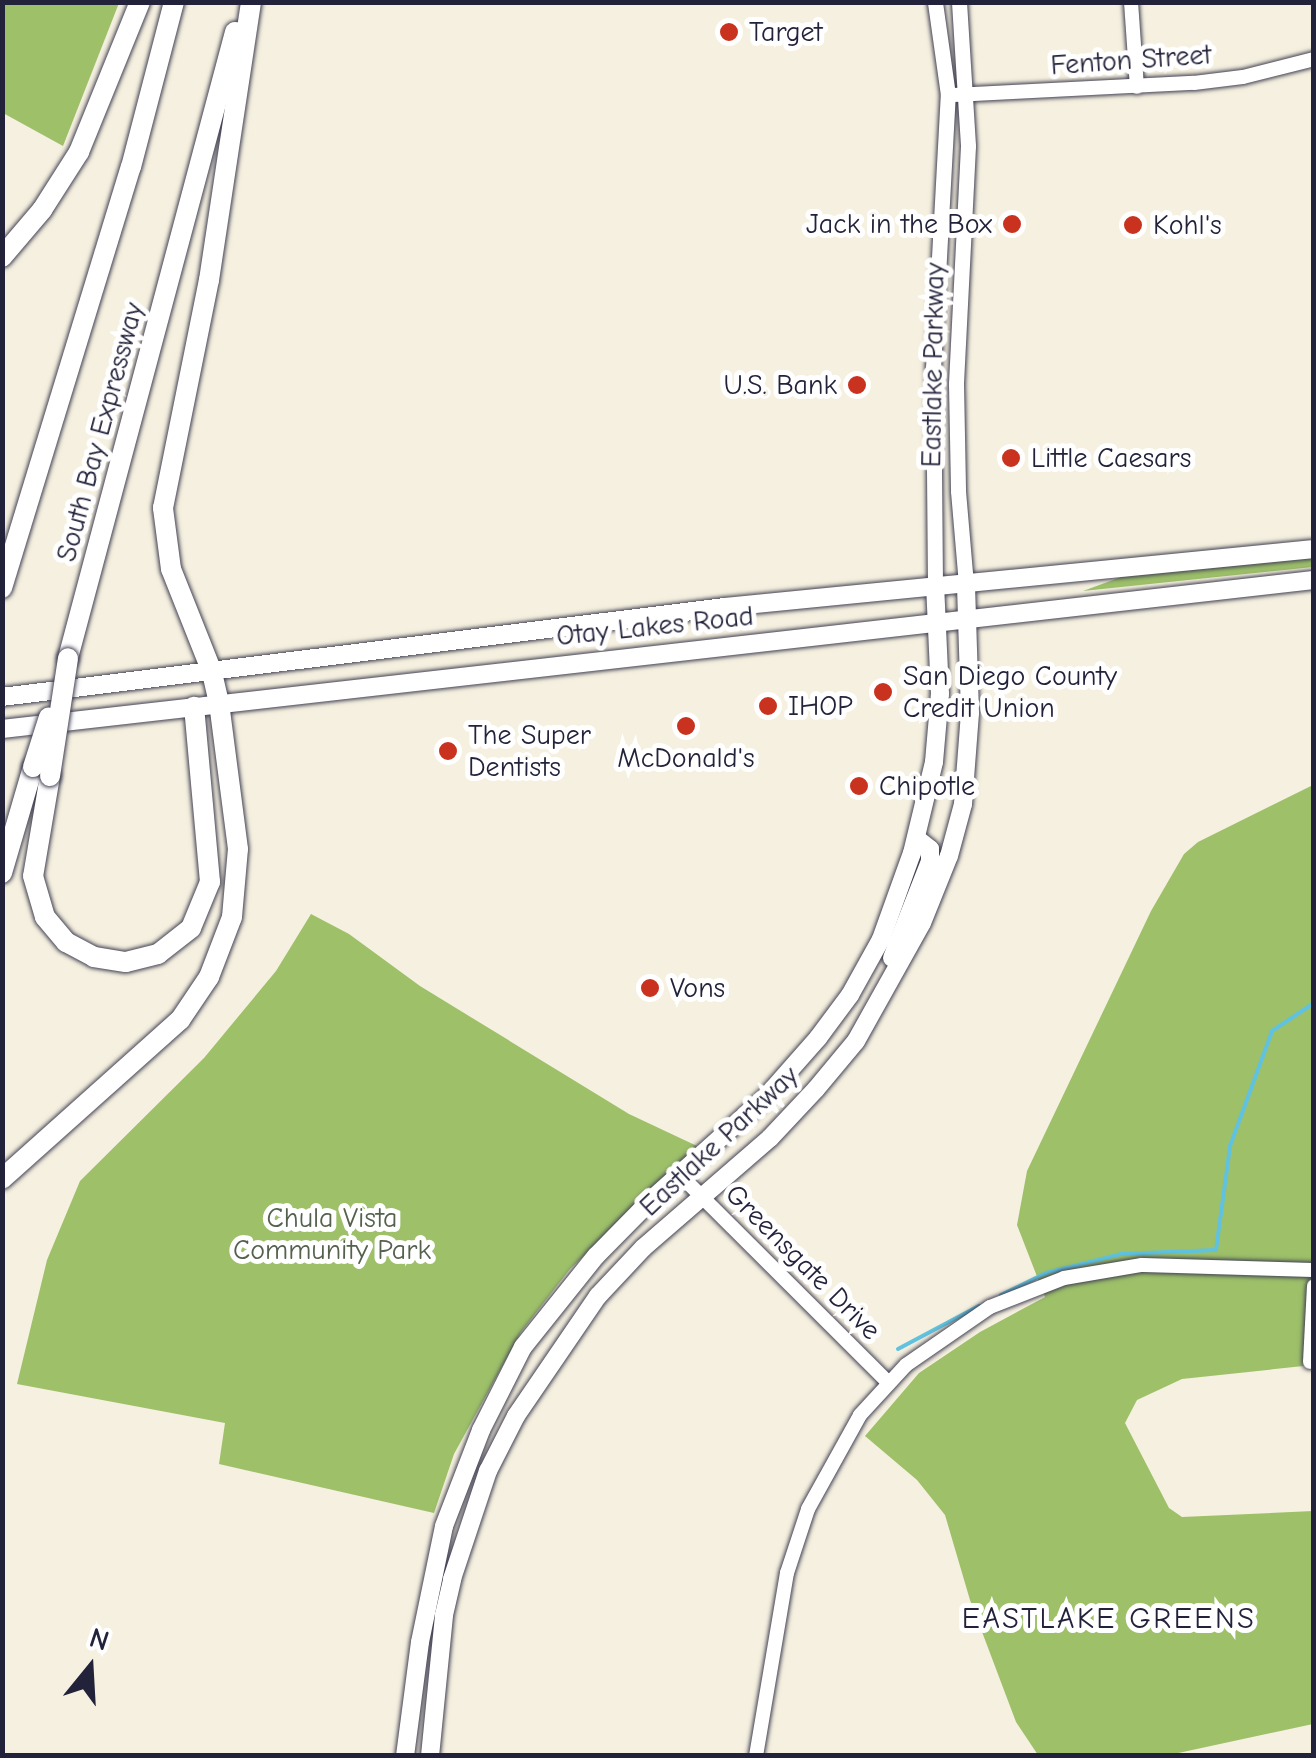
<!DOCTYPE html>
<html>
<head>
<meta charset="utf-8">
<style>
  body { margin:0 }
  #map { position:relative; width:1316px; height:1758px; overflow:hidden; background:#f5f0df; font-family:"Comic Neue",sans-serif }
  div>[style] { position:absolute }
  .green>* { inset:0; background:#9dc069 }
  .stream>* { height:4px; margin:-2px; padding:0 2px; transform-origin:2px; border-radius:2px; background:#60c2de }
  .roads { filter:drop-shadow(0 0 2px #424154) drop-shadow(0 0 2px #424154) }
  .tertiary>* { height:14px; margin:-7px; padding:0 7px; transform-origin:7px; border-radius:7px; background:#fff }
  .secondary>* { height:15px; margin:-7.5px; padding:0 7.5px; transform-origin:7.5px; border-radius:7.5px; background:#fff }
  .primary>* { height:18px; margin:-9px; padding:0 9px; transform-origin:9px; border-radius:9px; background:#fff }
  .motorway>* { height:20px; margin:-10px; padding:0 10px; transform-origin:10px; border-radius:10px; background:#fff }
  .bridges { filter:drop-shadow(0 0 2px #424154) drop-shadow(0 0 2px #424154) }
  .motorway-bridge>* { height:20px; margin:-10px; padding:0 10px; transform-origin:10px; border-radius:10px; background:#fff }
  .dots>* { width:28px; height:28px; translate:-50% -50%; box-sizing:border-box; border:5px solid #fff; border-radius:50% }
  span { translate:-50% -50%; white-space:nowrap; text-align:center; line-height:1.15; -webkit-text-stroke:10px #fff; paint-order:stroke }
  .poi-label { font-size:28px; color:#22223b }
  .left { translate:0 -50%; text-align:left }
  .right { translate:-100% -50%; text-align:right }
  .street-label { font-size:28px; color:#22223b }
  .park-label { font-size:28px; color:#53614d }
  .neighbourhood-label { font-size:30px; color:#22223b; letter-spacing:2.5px }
  .frame { position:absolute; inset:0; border:5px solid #22223b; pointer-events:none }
  .north { position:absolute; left:40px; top:1618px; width:100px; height:100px; -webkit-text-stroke:8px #fff; paint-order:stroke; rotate:18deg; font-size:28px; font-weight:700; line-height:40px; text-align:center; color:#22223b }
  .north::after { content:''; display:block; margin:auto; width:35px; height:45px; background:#22223b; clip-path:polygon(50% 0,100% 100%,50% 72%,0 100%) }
</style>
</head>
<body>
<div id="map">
  <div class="green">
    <div style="clip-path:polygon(2px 3px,119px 3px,63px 146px,3px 113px)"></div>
    <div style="clip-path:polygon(1313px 558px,1313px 567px,1083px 591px,1121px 577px)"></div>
    <div style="clip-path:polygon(1313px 785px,1313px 1365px,1182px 1379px,1137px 1400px,1125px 1423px,1169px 1508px,1182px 1517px,1313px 1511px,1313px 1724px,1169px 1755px,1038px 1755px,1016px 1722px,970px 1600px,945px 1515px,917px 1480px,865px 1436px,919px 1373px,980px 1332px,1045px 1297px,1017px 1225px,1027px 1171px,1151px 911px,1184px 854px,1198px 842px)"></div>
    <div style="clip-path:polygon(311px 914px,349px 934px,420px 986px,629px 1114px,697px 1146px,570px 1269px,521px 1332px,454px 1454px,434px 1513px,219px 1464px,225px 1423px,17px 1384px,47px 1260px,80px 1181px,204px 1058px,276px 971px)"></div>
  </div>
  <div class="stream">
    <div style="left:1001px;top:1295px;width:50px;rotate:-26.1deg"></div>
    <div style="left:1046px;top:1273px;width:77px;rotate:-14.2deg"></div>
    <div style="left:1121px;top:1254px;width:95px;rotate:-2.4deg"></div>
    <div style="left:1216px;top:1250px;width:105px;rotate:-82.3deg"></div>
    <div style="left:1230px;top:1146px;width:122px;rotate:-69.9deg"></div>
    <div style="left:1272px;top:1031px;width:50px;rotate:-33.7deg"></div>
    <div style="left:898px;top:1349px;width:92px;rotate:-28deg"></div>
  </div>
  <div class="roads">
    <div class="tertiary">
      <div style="left:1131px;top:2px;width:85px;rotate:86deg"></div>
      <div style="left:954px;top:95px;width:240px;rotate:-2.9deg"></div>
      <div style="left:1194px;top:83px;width:49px;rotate:-7deg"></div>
      <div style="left:1243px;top:77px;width:73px;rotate:-14.2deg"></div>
      <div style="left:681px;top:1176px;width:293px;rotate:44.9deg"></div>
      <div style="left:1310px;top:1362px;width:76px;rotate:-87deg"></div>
      <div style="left:756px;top:1756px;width:186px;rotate:-80.4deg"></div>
      <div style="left:787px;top:1573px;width:67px;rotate:-71.8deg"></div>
      <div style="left:808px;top:1509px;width:107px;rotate:-61deg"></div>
      <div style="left:860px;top:1415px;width:68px;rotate:-47.4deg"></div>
      <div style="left:906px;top:1365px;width:102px;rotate:-34.6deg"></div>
      <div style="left:990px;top:1307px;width:79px;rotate:-21.4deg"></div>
      <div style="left:1064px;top:1278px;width:79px;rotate:-9.5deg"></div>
      <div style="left:1142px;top:1265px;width:172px;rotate:1.7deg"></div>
    </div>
    <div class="secondary">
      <div style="left:959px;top:2px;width:144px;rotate:86.4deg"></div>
      <div style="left:968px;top:146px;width:238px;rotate:92.9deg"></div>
      <div style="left:956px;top:384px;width:107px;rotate:88.9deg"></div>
      <div style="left:958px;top:491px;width:93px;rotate:85.1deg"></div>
      <div style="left:935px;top:585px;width:217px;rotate:-90.5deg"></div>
      <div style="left:933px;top:368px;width:273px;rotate:-86.9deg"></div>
      <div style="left:948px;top:95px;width:94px;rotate:-98deg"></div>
    </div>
    <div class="primary">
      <div style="left:2px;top:697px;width:729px;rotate:-7.1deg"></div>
      <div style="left:725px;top:607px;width:592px;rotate:-5.62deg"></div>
      <div style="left:2px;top:729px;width:1320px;rotate:-6.48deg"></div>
      <div style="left:892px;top:958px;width:104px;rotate:-68.6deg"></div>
      <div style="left:930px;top:861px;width:12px;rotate:-90deg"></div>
      <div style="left:930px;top:849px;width:16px;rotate:-142deg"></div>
      <div style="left:405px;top:1756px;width:115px;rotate:-82.5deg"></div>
      <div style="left:420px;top:1642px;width:118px;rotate:-78.3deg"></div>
      <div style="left:444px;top:1526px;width:103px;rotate:-68.9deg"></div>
      <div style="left:481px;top:1430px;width:93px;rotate:-63.2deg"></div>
      <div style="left:523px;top:1347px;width:117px;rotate:-51.3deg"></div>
      <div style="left:596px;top:1256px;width:77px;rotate:-45.5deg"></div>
      <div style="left:650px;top:1201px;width:156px;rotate:-41.9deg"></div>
      <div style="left:766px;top:1097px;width:79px;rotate:-48.6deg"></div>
      <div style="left:818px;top:1038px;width:54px;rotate:-53.3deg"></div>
      <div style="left:850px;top:995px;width:64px;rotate:-61deg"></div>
      <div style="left:881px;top:939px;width:91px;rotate:-70.2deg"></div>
      <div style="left:912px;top:853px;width:94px;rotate:-76.4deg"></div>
      <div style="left:934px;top:762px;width:68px;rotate:-85deg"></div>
      <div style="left:940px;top:694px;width:109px;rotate:-92.6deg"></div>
      <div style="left:430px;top:1756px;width:142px;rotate:-84.3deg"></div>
      <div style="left:444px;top:1615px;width:37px;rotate:-77deg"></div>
      <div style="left:452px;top:1579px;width:114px;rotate:-71.6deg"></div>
      <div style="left:488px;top:1471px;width:62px;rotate:-63deg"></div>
      <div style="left:516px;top:1416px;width:145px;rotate:-55.7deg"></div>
      <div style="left:598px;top:1296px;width:66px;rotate:-46.8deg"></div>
      <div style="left:643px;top:1248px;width:168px;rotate:-40.9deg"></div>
      <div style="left:770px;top:1138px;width:67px;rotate:-46.8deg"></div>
      <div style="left:816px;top:1089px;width:62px;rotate:-50.2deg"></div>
      <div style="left:856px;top:1041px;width:135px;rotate:-60.8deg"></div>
      <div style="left:922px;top:923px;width:72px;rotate:-68.1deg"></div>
      <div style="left:949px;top:856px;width:54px;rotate:-74.9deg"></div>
      <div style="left:963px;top:804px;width:91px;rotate:-85.6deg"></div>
      <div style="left:970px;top:713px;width:129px;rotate:-91.8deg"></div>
    </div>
    <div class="motorway">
      <div style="left:2px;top:257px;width:62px;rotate:-49.6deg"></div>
      <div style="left:42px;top:210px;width:69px;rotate:-57.5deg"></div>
      <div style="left:79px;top:152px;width:162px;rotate:-67.9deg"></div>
      <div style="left:2px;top:588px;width:440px;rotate:-73deg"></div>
      <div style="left:131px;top:167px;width:171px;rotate:-75.4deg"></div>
      <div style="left:68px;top:658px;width:648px;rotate:-75.06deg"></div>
      <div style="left:50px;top:776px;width:101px;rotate:99.6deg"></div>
      <div style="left:33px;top:876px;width:43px;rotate:73.7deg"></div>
      <div style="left:45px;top:917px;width:33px;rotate:50deg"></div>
      <div style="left:66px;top:942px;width:32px;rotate:28deg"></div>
      <div style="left:94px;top:957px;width:32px;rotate:9deg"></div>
      <div style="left:126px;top:962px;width:33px;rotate:-14deg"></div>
      <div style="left:158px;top:954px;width:42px;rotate:-38.2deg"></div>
      <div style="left:191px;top:928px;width:50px;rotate:-67.6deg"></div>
      <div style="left:210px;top:882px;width:176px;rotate:-95.2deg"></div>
      <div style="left:2px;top:873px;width:110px;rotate:-73.7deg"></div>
      <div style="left:2px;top:1179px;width:239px;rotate:-41.8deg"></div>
      <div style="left:180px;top:1020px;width:52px;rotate:-56deg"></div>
      <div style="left:209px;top:977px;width:64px;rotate:-69deg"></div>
      <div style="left:232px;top:917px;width:68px;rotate:-85deg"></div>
      <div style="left:238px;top:849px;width:147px;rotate:-97.4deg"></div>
      <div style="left:219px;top:703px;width:32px;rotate:-103deg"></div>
      <div style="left:212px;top:672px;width:111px;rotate:-111.7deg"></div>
      <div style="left:171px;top:569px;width:62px;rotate:-97.5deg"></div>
      <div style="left:163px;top:508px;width:233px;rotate:-78.6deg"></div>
      <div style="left:209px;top:280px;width:281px;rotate:-81.4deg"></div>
    </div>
  </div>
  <div class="bridges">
    <div class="motorway-bridge">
      <div style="left:33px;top:767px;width:52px;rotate:-72.3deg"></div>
      <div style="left:50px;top:776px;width:119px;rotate:-81.3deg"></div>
    </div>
  </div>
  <div class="dots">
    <div style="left:729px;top:32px;background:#c8321e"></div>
    <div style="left:1012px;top:224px;background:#c8321e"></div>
    <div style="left:1133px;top:225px;background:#c8321e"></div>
    <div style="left:857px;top:385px;background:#c8321e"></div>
    <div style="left:1011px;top:458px;background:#c8321e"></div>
    <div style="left:883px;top:692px;background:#c8321e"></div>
    <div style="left:768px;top:706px;background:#c8321e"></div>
    <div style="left:686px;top:726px;background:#c8321e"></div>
    <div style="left:448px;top:751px;background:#c8321e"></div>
    <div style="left:859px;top:786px;background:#c8321e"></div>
    <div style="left:650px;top:988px;background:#c8321e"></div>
  </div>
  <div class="poi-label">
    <span class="left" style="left:749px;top:32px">Target</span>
    <span class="right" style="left:992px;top:224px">Jack in the Box</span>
    <span class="left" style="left:1153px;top:225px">Kohl's</span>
    <span class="right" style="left:837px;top:385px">U.S. Bank</span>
    <span class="left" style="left:1031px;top:458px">Little Caesars</span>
    <span class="left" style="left:903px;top:692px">San Diego County<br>Credit Union</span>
    <span class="left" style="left:788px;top:706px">IHOP</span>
    <span class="left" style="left:468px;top:751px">The Super<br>Dentists</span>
    <span style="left:686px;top:758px">McDonald's</span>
    <span class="left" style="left:879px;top:786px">Chipotle</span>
    <span class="left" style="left:670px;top:988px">Vons</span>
  </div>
  <div class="street-label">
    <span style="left:1131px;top:60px;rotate:-4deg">Fenton Street</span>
    <span style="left:933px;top:365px;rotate:-89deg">Eastlake Parkway</span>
    <span style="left:100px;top:432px;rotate:-75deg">South Bay Expressway</span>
    <span style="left:655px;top:626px;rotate:-6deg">Otay Lakes Road</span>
    <span style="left:719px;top:1141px;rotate:-43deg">Eastlake Parkway</span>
    <span style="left:803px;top:1262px;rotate:45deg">Greensgate Drive</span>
  </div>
  <div class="park-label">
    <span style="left:332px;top:1234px">Chula Vista<br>Community Park</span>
  </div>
  <div class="neighbourhood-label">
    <span style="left:1109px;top:1619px">EASTLAKE GREENS</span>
  </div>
  <div class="frame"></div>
  <div class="north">N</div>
</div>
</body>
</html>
